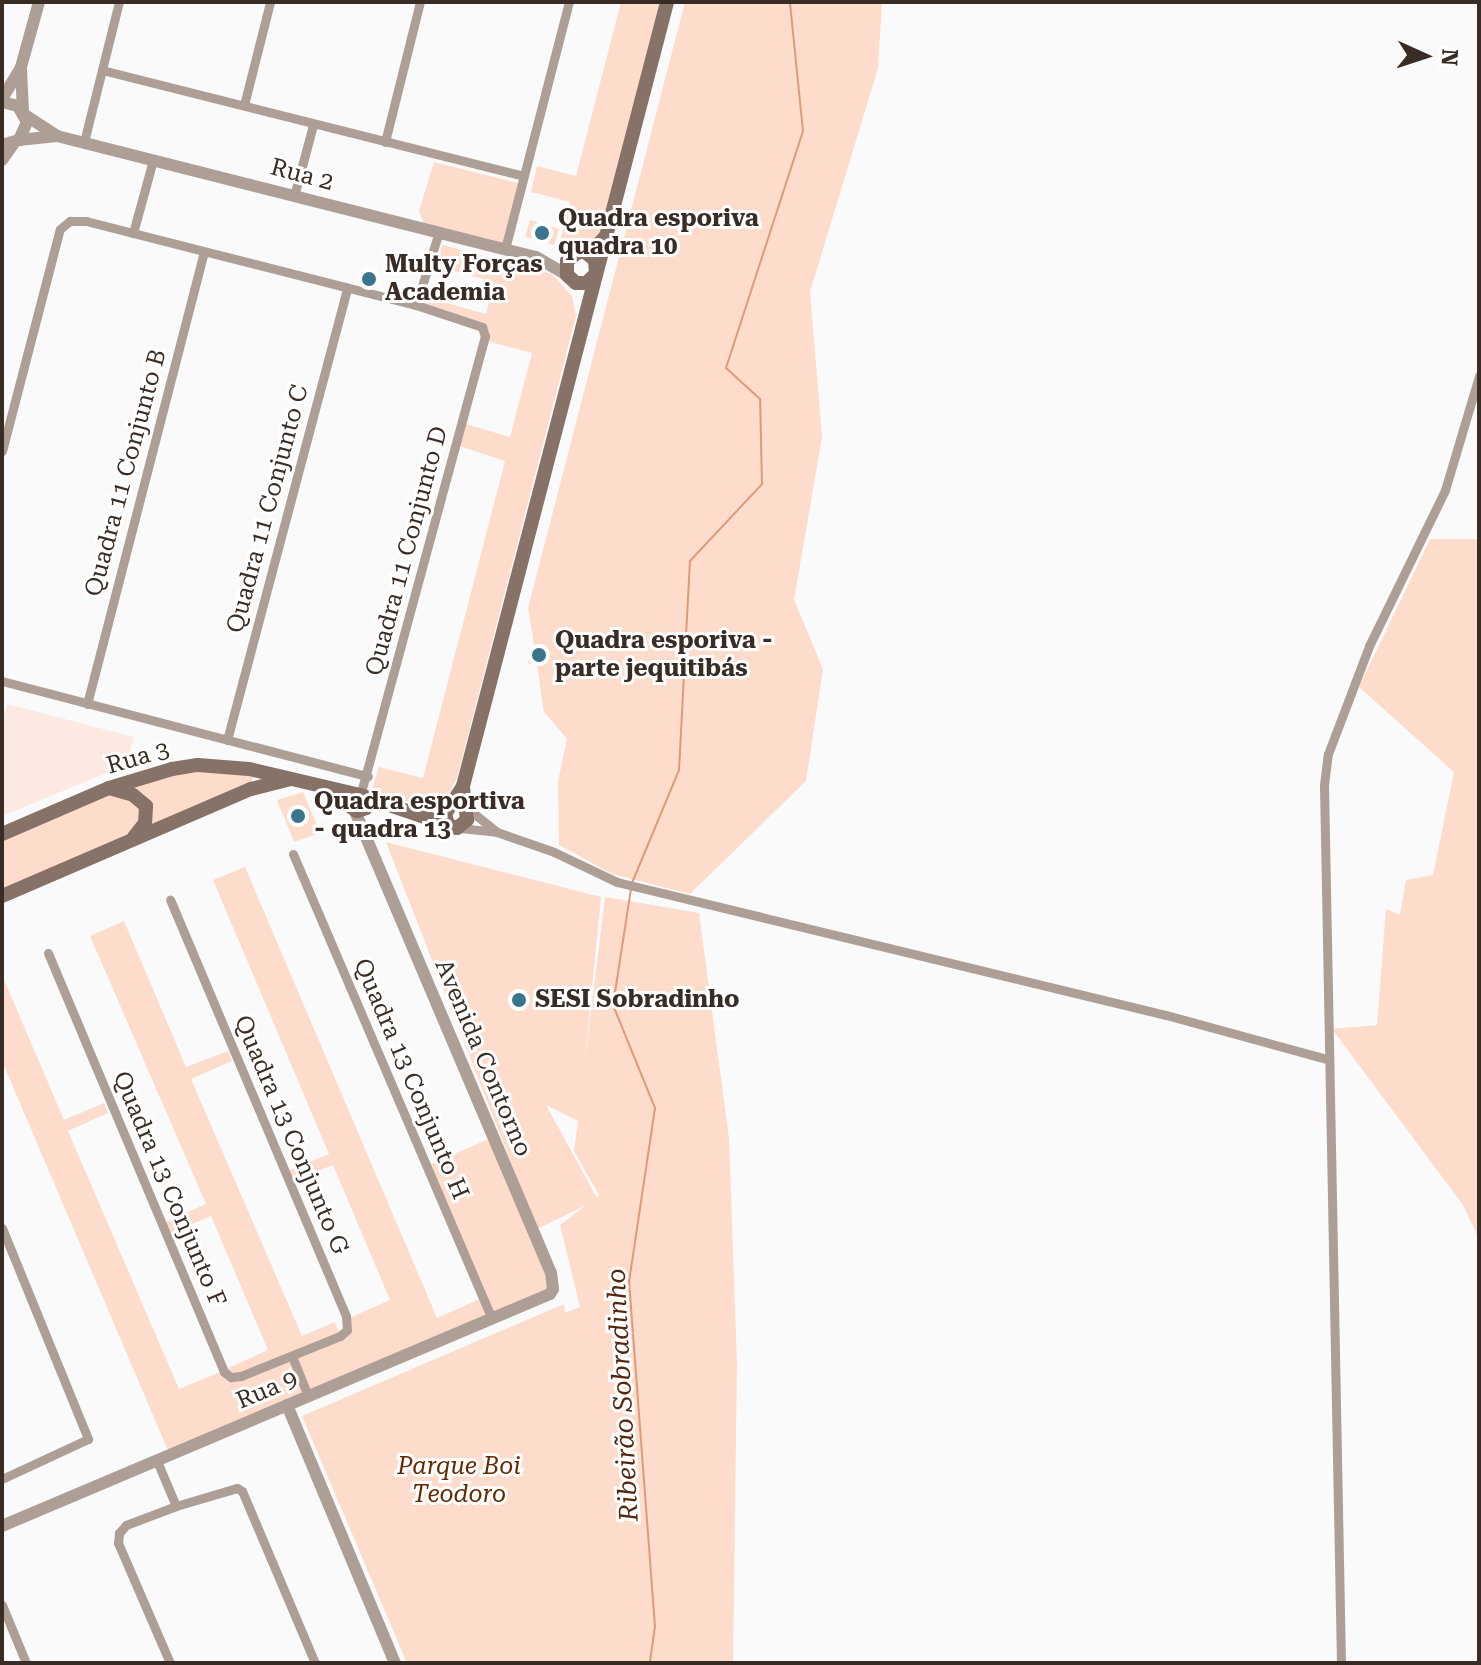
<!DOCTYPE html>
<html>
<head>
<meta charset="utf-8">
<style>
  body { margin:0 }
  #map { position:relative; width:1481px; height:1665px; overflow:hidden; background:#fafafa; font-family:"Roboto Serif",serif }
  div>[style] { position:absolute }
  .built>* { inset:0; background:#fceae2 }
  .green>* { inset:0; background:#fedccb }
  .stream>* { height:2px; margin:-1px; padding:0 1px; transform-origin:1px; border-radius:1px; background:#de9b79 }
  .minor>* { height:9px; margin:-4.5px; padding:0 4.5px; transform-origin:4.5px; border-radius:4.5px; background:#ad9e96 }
  .tertiary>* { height:12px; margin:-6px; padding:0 6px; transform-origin:6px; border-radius:6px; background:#ad9e96 }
  .secondary>* { height:14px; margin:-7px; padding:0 7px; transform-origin:7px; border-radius:7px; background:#877267 }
  .dots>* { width:22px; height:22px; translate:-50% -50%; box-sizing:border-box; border:4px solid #fff; border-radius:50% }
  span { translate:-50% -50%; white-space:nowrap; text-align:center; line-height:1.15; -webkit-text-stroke:6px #fff; paint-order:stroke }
  .street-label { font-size:24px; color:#392c25 }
  .poi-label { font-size:24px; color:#392c25; font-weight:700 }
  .left { translate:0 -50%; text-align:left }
  .park-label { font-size:24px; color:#642800; font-style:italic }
  .water-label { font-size:26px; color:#52270e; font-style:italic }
  .frame { position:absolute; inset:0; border:4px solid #392c25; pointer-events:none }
  .north { position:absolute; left:1385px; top:16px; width:80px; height:80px; -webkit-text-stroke:6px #fff; paint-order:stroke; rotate:93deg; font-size:22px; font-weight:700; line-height:32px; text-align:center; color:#392c25 }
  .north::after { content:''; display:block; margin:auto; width:28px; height:36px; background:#392c25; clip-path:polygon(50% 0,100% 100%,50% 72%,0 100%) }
</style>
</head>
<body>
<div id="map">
  <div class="built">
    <div style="clip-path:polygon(7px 704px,134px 737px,126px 765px,2px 816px,2px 725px)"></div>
  </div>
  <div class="green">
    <div style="clip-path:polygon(621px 2px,663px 2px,599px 242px,572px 254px,557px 254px,570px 202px,531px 192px,537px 166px,576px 176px)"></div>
    <div style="clip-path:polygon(685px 2px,882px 2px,878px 68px,810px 292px,822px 437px,794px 600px,823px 669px,806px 781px,690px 894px,612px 874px,559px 845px,558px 781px,567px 739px,544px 712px,537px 665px,528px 663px,534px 644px,528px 608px)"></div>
    <div style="clip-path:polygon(434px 162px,518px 183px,504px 244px,424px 224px,419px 211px)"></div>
    <div style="clip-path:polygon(530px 220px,559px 229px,554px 245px,525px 237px)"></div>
    <div style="clip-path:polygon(442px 245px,552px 274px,572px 296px,576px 316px,457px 778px,447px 797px,427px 806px,371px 792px,379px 767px,423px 778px,505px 461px,456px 445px,462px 423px,510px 437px,532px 353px,487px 341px,485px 333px,416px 305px,419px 295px,486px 314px,494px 282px,437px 266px)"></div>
    <div style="clip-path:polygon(1430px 539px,1479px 539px,1479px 1239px,1463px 1205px,1332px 1029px,1377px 1025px,1386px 909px,1400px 915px,1406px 880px,1433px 875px,1454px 772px,1359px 687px)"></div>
    <div style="clip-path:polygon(198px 765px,253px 777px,251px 789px,2px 895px,2px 834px,109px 788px)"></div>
    <div style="clip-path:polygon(303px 792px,320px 833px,294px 842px,277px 800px)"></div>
    <div style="clip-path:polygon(evenodd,386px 842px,601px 897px,585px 1060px,605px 897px,699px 913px,729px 1138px,737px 1364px,733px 1663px,407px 1663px,302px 1416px,564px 1304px,565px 1313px,580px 1307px,560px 1225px,586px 1205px,537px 1229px,386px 842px,546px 1105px,578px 1121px,574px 1151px,599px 1195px,597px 1198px,546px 1105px)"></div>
    <div style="clip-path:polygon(245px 867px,437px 1318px,482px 1298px,427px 1166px,493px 1137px,553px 1289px,170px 1455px,2px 1061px,2px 975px,64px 1120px,104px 1103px,108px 1113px,68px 1131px,179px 1389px,223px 1371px,231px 1376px,228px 1368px,268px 1350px,211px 1216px,171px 1233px,166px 1222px,206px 1204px,90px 936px,124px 921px,186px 1067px,228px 1051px,232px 1061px,191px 1079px,302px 1336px,335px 1322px,340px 1335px,347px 1319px,390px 1300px,333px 1165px,289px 1182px,285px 1172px,329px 1154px,213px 880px)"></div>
  </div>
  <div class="stream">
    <div style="left:632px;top:883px;width:122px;rotate:-67.4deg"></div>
    <div style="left:679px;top:770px;width:209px;rotate:-87deg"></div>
    <div style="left:690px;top:561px;width:105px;rotate:-46.9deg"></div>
    <div style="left:762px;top:484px;width:85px;rotate:-91.3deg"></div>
    <div style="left:760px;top:399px;width:46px;rotate:-137.6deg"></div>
    <div style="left:726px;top:368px;width:249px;rotate:-72deg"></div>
    <div style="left:803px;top:131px;width:130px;rotate:-95.8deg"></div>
    <div style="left:631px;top:889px;width:117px;rotate:98.8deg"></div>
    <div style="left:613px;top:1005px;width:111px;rotate:67.8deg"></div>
    <div style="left:655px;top:1108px;width:175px;rotate:98.5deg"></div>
    <div style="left:629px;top:1281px;width:346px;rotate:85.7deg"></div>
    <div style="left:655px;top:1626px;width:37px;rotate:98deg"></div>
  </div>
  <div class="minor">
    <div style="left:102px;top:70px;width:434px;rotate:14.1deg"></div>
    <div style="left:244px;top:105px;width:106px;rotate:-75.8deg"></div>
    <div style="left:84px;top:142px;width:144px;rotate:-76deg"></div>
    <div style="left:385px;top:142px;width:144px;rotate:-76deg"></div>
    <div style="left:294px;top:196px;width:73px;rotate:-75deg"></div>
    <div style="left:133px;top:233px;width:76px;rotate:-74.7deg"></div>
    <div style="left:505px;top:249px;width:255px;rotate:-75.5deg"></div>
    <div style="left:416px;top:305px;width:73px;rotate:-72.6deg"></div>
    <div style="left:2px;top:451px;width:229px;rotate:-75.4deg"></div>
    <div style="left:60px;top:229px;width:13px;rotate:-39deg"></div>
    <div style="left:70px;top:221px;width:16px"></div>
    <div style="left:86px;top:221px;width:341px;rotate:14.3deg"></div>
    <div style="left:416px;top:305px;width:70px;rotate:18.4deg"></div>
    <div style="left:482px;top:327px;width:9px;rotate:72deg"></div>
    <div style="left:485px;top:336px;width:476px;rotate:105.2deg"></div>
    <div style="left:2px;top:681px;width:378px;rotate:14.6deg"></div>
    <div style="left:87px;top:704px;width:466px;rotate:-75.5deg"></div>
    <div style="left:227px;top:740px;width:468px;rotate:-75.1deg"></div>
    <div style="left:466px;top:813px;width:11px;rotate:15deg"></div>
    <div style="left:477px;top:816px;width:26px;rotate:39deg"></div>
    <div style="left:460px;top:828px;width:37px;rotate:6deg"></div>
    <div style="left:497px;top:832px;width:60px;rotate:19.3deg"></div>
    <div style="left:554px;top:852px;width:70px;rotate:25.5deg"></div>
    <div style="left:617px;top:882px;width:565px;rotate:13.62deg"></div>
    <div style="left:1166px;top:1015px;width:167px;rotate:15.3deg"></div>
    <div style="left:293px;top:854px;width:506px;rotate:66.83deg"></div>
    <div style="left:48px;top:953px;width:454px;rotate:67.2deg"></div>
    <div style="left:224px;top:1372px;width:9px;rotate:36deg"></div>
    <div style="left:231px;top:1377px;width:10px;rotate:-6deg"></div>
    <div style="left:241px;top:1376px;width:107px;rotate:-22deg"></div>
    <div style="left:340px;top:1336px;width:9px;rotate:-41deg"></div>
    <div style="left:347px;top:1330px;width:14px;rotate:-94deg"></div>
    <div style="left:346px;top:1316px;width:452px;rotate:-112.9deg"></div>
    <div style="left:2px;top:1228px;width:228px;rotate:67.8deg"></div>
    <div style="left:88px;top:1439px;width:95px;rotate:155.1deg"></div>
    <div style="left:292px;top:1356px;width:43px;rotate:68.2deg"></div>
    <div style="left:157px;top:1461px;width:49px;rotate:67.1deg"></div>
    <div style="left:2px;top:1605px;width:63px;rotate:67.5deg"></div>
    <div style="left:170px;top:1663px;width:131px;rotate:-113.4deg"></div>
    <div style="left:118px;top:1543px;width:10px;rotate:-84deg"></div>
    <div style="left:119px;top:1533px;width:11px;rotate:-49deg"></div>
    <div style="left:126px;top:1525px;width:53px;rotate:-20.8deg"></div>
    <div style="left:176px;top:1506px;width:64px;rotate:-16.4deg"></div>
    <div style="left:237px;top:1488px;width:6px;rotate:31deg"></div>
    <div style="left:242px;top:1491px;width:187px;rotate:67deg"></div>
    <div style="left:1341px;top:1663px;width:878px;rotate:-91.11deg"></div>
    <div style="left:1324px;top:785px;width:31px;rotate:-83deg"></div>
    <div style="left:1328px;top:754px;width:116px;rotate:-69.2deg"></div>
    <div style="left:1369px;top:646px;width:174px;rotate:-64deg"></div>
    <div style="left:1445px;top:490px;width:119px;rotate:-73.4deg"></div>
  </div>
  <div class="tertiary">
    <div style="left:21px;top:70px;width:41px;rotate:87.2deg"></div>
    <div style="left:2px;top:99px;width:37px;rotate:-59deg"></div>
    <div style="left:21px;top:67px;width:67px;rotate:-74.5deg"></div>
    <div style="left:2px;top:102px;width:16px;rotate:14deg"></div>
    <div style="left:18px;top:106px;width:18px;rotate:61deg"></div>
    <div style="left:27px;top:122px;width:20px;rotate:114deg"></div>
    <div style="left:19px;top:140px;width:18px;rotate:164deg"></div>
    <div style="left:25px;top:115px;width:38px;rotate:33deg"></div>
    <div style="left:57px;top:136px;width:494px;rotate:14.2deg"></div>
    <div style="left:536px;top:257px;width:36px;rotate:30deg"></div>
    <div style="left:19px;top:140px;width:38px;rotate:-6deg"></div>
    <div style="left:2px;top:160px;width:19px;rotate:-55deg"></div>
    <div style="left:287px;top:1405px;width:280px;rotate:67.3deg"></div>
    <div style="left:2px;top:1526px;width:595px;rotate:-22.95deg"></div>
    <div style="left:550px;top:1294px;width:6px;rotate:-59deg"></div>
    <div style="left:553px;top:1289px;width:16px;rotate:-97deg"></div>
    <div style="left:551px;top:1273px;width:504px;rotate:-113deg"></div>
  </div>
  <div class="secondary">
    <div style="left:585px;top:252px;width:13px;rotate:39deg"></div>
    <div style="left:595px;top:260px;width:14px;rotate:86deg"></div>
    <div style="left:596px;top:274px;width:13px;rotate:138deg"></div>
    <div style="left:586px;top:283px;width:10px;rotate:180deg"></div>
    <div style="left:576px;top:283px;width:12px;rotate:-138deg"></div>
    <div style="left:567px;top:275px;width:14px;rotate:-90deg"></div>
    <div style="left:567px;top:261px;width:13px;rotate:-39deg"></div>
    <div style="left:577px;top:253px;width:16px;rotate:-11deg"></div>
    <div style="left:593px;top:250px;width:19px;rotate:-47deg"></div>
    <div style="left:109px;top:788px;width:25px;rotate:16deg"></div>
    <div style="left:133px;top:795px;width:17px;rotate:40deg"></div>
    <div style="left:146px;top:806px;width:17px;rotate:93deg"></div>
    <div style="left:145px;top:823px;width:18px;rotate:128deg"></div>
    <div style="left:336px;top:797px;width:25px;rotate:34deg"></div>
    <div style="left:357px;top:811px;width:9px;rotate:-18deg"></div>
    <div style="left:366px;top:808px;width:9px;rotate:-84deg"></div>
    <div style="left:448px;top:825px;width:11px;rotate:-105deg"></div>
    <div style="left:445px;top:814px;width:33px;rotate:-57deg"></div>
    <div style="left:463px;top:786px;width:810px;rotate:-75.41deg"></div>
    <div style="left:2px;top:834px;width:116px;rotate:-23.3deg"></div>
    <div style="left:109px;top:788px;width:66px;rotate:-16.8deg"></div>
    <div style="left:172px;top:769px;width:26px;rotate:-9deg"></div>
    <div style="left:198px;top:765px;width:51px;rotate:4.5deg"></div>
    <div style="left:249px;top:769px;width:114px;rotate:13.2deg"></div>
    <div style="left:360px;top:795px;width:102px;rotate:18.8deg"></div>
    <div style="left:457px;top:828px;width:13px;rotate:-39deg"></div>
    <div style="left:467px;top:820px;width:34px;rotate:-97deg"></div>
    <div style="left:2px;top:896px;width:271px;rotate:-23.3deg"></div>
    <div style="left:251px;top:789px;width:38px;rotate:-14deg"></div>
  </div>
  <div class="dots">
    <div style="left:542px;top:233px;background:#3a748d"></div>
    <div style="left:369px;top:279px;background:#3a748d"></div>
    <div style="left:539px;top:655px;background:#3a748d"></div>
    <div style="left:298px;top:816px;background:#3a748d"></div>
    <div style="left:519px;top:1000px;background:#3a748d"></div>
  </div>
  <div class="street-label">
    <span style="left:302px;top:175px;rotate:15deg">Rua 2</span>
    <span style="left:126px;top:473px;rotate:-75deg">Quadra 11 Conjunto B</span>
    <span style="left:268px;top:509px;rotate:-75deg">Quadra 11 Conjunto C</span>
    <span style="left:407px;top:551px;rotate:-75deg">Quadra 11 Conjunto D</span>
    <span style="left:138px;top:758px;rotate:-16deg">Rua 3</span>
    <span style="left:483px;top:1058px;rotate:67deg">Avenida Contorno</span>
    <span style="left:411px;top:1079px;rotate:67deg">Quadra 13 Conjunto H</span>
    <span style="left:291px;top:1135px;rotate:67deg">Quadra 13 Conjunto G</span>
    <span style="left:169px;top:1189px;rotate:67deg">Quadra 13 Conjunto F</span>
    <span style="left:267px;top:1390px;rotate:-23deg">Rua 9</span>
  </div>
  <div class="poi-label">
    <span class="left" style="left:558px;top:233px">Quadra esporiva<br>quadra 10</span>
    <span class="left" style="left:385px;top:279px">Multy Forças<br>Academia</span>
    <span class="left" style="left:555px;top:655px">Quadra esporiva -<br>parte jequitibás</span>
    <span class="left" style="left:314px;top:816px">Quadra esportiva<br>- quadra 13</span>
    <span class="left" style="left:535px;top:1000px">SESI Sobradinho</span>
  </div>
  <div class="park-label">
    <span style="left:459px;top:1481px">Parque Boi<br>Teodoro</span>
  </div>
  <div class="water-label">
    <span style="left:623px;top:1395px;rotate:-93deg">Ribeirão Sobradinho</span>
  </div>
  <div class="frame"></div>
  <div class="north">N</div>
</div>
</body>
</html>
